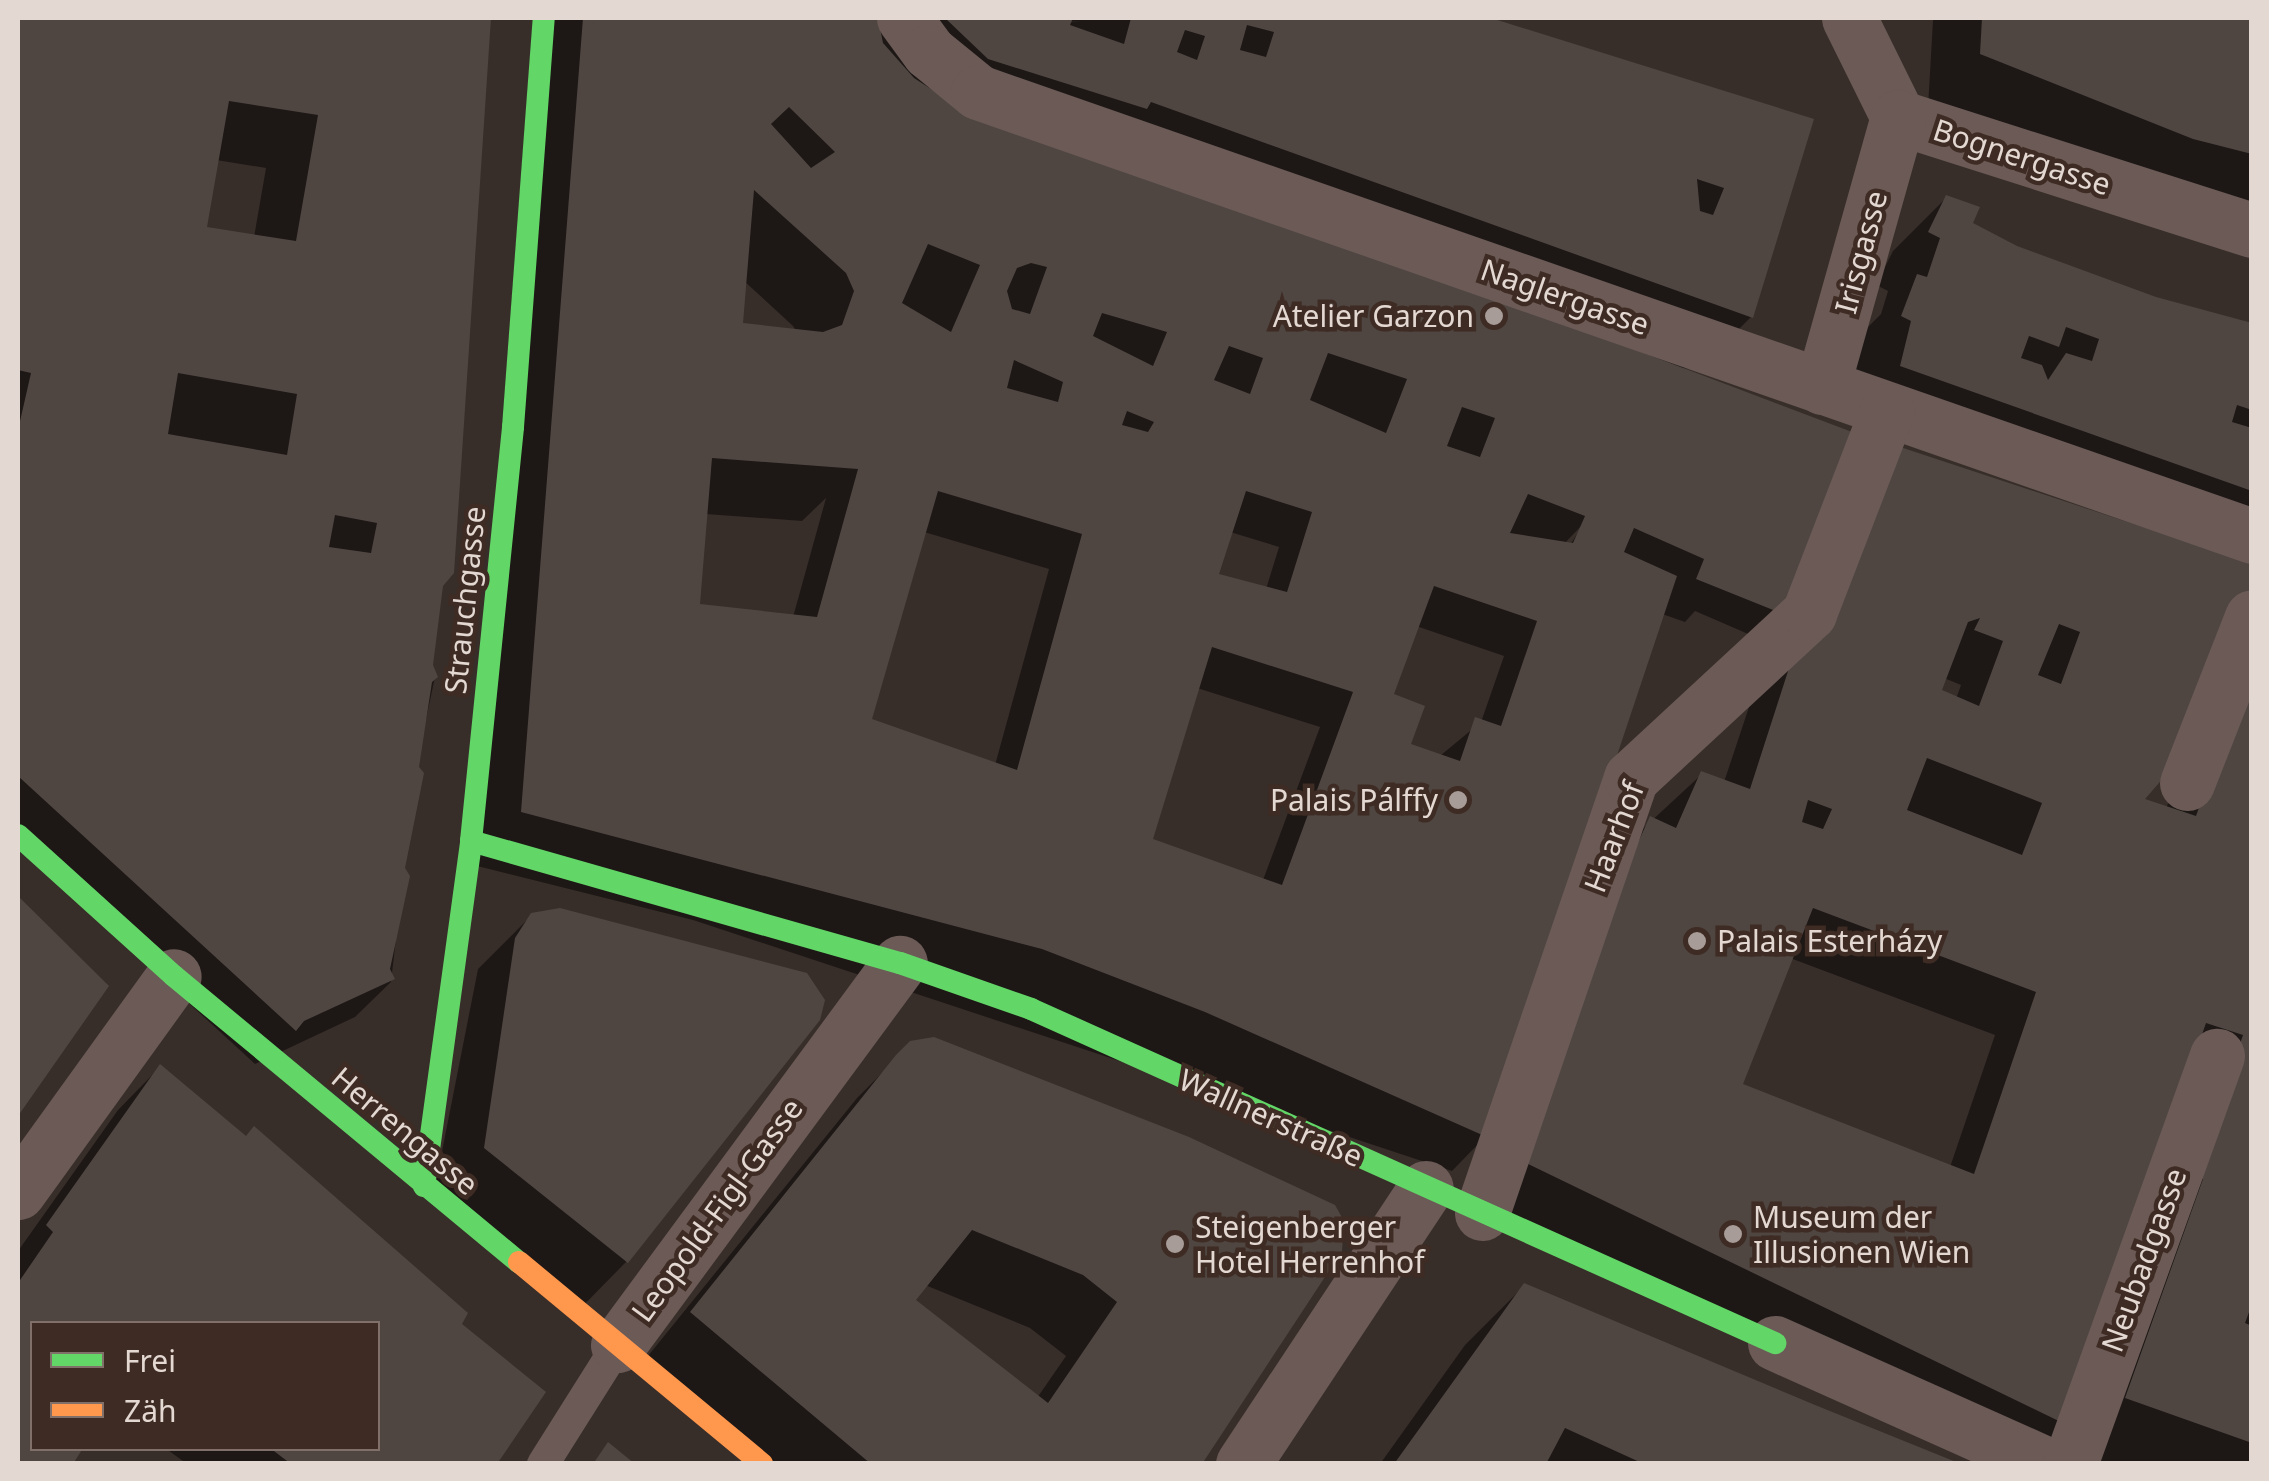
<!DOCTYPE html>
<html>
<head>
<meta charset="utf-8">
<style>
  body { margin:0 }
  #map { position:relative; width:2269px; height:1481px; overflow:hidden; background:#382e29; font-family:"Noto Sans",sans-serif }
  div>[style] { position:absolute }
  .shadow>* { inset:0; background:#0007 }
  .building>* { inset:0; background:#4f4642 }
  .lane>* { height:32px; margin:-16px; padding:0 16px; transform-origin:16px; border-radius:16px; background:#6b5a56 }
  .street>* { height:55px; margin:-27.5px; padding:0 27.5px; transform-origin:27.5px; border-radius:27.5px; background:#6b5a56 }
  .fast>* { height:22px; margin:-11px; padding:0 11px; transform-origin:11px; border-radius:11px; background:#63d668 }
  .slow>* { height:22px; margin:-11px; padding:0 11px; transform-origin:11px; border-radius:11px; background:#ff974d }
  .dots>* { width:28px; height:28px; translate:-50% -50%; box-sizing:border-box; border:5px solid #3e2b23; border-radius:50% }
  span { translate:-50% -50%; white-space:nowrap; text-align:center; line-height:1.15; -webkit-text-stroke:9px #3e2b23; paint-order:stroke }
  .street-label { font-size:30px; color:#e4d8d3 }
  .poi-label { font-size:30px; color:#e4d8d3 }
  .right { translate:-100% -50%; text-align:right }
  .left { translate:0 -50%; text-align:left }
  .frame { position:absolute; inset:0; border:20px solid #e4d8d3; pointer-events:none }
  .legend { position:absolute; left:30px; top:1321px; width:350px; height:130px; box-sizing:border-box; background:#3e2b23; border:2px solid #807069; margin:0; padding:12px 18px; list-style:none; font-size:30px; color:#e4d8d3 }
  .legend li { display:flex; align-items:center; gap:20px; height:50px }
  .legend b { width:50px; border:2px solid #807069 }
</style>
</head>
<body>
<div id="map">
  <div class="shadow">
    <div style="clip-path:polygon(evenodd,18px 18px,489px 18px,450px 564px,441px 586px,431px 665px,435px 677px,416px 767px,391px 982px,355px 1017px,255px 1064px,18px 846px,18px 18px,216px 160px,266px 168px,254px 237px,204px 229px,216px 160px)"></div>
    <div style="clip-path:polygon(evenodd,533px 18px,1484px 18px,1811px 121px,1751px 317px,1698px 370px,1676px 367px,1857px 436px,1762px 640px,1695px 611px,1685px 622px,1662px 614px,1486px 1136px,1452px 1171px,693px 920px,469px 864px,533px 18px,744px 281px,793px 326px,796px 331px,741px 326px,744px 281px,533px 18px,826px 498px,793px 617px,697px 606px,705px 514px,802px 521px,826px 498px,533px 18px,1585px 522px,1570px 545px,1563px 545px,1585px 522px,533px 18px,924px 532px,1049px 569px,995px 765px,869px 721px,924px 532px,533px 18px,1230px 532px,1279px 547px,1266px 589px,1216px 575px,1230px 532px,533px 18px,1416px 626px,1504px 656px,1481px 722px,1441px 755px,1408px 746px,1390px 696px,1416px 626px,533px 18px,1197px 688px,1320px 727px,1263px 880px,1150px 840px,1197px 688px)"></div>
    <div style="clip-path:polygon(1923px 18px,2252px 18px,2252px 220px,1928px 107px,1933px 20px)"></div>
    <div style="clip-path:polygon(evenodd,1946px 198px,1970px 224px,2016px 248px,2156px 299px,2252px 325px,2252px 1464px,2106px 1464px,2073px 1451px,2065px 1424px,2025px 1464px,1476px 1202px,1607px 862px,1702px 774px,1724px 782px,1757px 683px,1785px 654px,2221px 556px,1850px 370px,1865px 330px,1881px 314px,1888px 291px,1876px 285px,1893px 251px,1946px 198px,1944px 678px,1961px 685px,1956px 699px,1939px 691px,1944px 678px,1946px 198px,2204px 700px,2166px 809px,2141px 800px,2204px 700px,1946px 198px,1790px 958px,1995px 1035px,1950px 1167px,1740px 1086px,1790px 958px)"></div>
    <div style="clip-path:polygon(18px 899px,106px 987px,18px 1112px)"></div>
    <div style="clip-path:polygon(532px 915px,626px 1262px,574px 1315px,432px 1202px,478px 969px)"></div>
    <div style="clip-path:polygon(evenodd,911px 1044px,1188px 1139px,1196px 1464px,757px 1464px,639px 1367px,857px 1098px,911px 1044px,925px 1285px,1030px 1328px,1066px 1356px,1037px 1398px,913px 1300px,925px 1285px)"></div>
    <div style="clip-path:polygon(160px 1067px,459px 1324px,494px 1464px,187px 1464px,165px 1448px,378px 1448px,378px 1324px,32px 1324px,32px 1448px,70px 1464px,18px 1464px,18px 1251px,118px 1110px)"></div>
    <div style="clip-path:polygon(1524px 1286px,1955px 1464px,1380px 1464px,1465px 1345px)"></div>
  </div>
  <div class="building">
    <div style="clip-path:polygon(evenodd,18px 18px,491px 18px,454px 573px,443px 586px,433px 665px,438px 677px,432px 682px,419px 767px,424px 773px,405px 868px,410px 876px,390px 969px,395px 979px,304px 1021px,296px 1031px,18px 776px,18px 430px,31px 373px,18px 370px,18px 18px,229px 101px,318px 115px,296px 241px,207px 227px,229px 101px,18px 18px,178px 373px,297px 394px,287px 455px,168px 434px,178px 373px,18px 18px,335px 515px,377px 523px,371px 553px,329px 547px,335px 515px)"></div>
    <div style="clip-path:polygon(evenodd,583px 18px,878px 18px,883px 43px,914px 78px,979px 120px,1620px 344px,1860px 435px,1788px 616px,1696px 579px,1704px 559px,1634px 528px,1624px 552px,1677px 576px,1489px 1138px,1205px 1012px,1042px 949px,521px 812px,583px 18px,789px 107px,835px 152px,811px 168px,771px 124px,789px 107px,583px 18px,754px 190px,846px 273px,854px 291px,842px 325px,823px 332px,743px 323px,754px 190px,583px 18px,928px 244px,980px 265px,951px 332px,902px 303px,928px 244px,583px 18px,1031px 263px,1047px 267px,1030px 314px,1012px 309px,1007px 291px,1017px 268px,1031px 263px,583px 18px,1102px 313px,1167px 332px,1153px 366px,1093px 336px,1102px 313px,583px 18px,1229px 346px,1263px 358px,1250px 394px,1214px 380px,1229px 346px,583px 18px,1328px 353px,1407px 379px,1386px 433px,1310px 400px,1328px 353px,583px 18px,1014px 360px,1063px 382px,1058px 402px,1007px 388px,1014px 360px,583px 18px,1462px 407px,1495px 418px,1480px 457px,1447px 446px,1462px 407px,583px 18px,1127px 411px,1154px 422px,1148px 432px,1122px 425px,1127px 411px,583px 18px,712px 458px,858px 469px,817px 617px,700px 604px,712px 458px,583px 18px,938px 491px,1082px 534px,1017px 770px,872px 719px,938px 491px,583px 18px,1246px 491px,1312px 512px,1287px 592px,1219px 574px,1246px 491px,583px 18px,1528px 494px,1585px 516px,1573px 543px,1510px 533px,1528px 494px,583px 18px,1434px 586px,1537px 621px,1501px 726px,1475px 717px,1460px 761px,1411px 744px,1425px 706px,1394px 694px,1434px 586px,583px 18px,1212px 647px,1353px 692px,1282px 885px,1153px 839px,1212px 647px)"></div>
    <div style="clip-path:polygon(evenodd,945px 18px,1073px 18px,1070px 25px,1124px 44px,1131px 18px,1491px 18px,1814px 119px,1753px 318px,1151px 102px,1147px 109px,988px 59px,945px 18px,1247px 25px,1274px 32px,1266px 57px,1240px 50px,1247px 25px,945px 18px,1185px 30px,1205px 36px,1197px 60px,1177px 52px,1185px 30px,945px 18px,1697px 179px,1724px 188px,1713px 215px,1700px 211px,1697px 179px)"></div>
    <div style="clip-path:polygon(1982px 18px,2252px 18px,2252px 154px,2193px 139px,1980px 54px)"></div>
    <div style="clip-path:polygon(evenodd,1946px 195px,1980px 207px,1973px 223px,2017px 246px,2156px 297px,2252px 323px,2252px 410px,2237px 405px,2232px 422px,2252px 428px,2252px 491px,1900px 366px,1911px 321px,1901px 316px,1917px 274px,1927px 277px,1940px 238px,1928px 232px,1946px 195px,2066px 327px,2099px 339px,2092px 361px,2066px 353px,2048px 380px,2042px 365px,2021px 358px,2029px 336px,2059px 347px,2066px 327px)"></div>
    <div style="clip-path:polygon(evenodd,1888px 443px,2252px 563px,2252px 592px,2172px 768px,2145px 799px,2196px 816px,2252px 659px,2252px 1304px,2245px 1323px,2252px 1326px,2252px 1443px,2125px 1398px,2203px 1179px,2195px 1176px,2243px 1035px,2206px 1023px,2067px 1425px,1518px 1159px,1602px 923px,1650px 816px,1676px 828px,1701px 771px,1750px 789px,1799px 637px,1888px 443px,1980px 618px,1974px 630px,2003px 641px,1979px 706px,1942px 690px,1968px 622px,1980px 618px,1888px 443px,2059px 624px,2080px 632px,2061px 684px,2038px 675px,2059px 624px,1888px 443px,1927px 758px,2042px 803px,2022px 855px,1907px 810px,1927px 758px,1888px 443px,1808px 800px,1832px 809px,1823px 829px,1802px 822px,1808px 800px,1888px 443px,1813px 908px,2036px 992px,1974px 1174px,1743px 1084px,1813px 908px)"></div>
    <div style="clip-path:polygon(18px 896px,109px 986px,18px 1116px)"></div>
    <div style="clip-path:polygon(560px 908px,807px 973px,825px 1000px,820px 1020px,628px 1263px,484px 1148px,515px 938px,531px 913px)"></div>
    <div style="clip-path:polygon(evenodd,934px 1037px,1189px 1137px,1335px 1205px,1344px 1221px,1342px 1251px,1202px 1464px,871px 1464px,690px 1312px,896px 1055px,910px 1041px,934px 1037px,972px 1230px,1083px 1275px,1117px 1302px,1048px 1403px,916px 1300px,972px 1230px)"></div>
    <div style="clip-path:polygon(160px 1064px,246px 1136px,254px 1126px,468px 1313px,462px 1324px,546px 1392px,497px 1464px,291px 1464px,270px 1448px,378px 1448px,378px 1324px,32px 1324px,32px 1448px,83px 1448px,73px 1464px,18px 1464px,18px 1283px,53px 1232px,46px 1225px)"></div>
    <div style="clip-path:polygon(1524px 1283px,1815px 1405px,1961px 1464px,1644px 1464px,1565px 1428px,1546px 1464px,1394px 1464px)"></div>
    <div style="clip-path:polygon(608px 1442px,635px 1464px,593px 1464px)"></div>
  </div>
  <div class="lane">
    <div style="left:543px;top:1464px;width:141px;rotate:-57.8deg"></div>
  </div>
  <div class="street">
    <div style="left:904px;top:18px;width:42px;rotate:53.7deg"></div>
    <div style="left:929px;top:52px;width:63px;rotate:39.2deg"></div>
    <div style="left:978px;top:92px;width:1349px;rotate:19.21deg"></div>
    <div style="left:1849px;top:18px;width:110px;rotate:63.7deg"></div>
    <div style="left:1898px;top:117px;width:372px;rotate:17.7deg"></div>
    <div style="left:1822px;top:387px;width:280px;rotate:-74.3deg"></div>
    <div style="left:2187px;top:783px;width:178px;rotate:-68.6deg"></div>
    <div style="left:18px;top:1192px;width:266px;rotate:-54.2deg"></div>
    <div style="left:1482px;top:1213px;width:460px;rotate:-71.1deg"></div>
    <div style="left:1631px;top:778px;width:243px;rotate:-42.8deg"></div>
    <div style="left:1809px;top:613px;width:217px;rotate:-68.9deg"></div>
    <div style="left:1775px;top:1343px;width:297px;rotate:24.1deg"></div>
    <div style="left:618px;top:1345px;width:475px;rotate:-53.6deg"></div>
    <div style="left:1243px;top:1464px;width:331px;rotate:-56.5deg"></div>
    <div style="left:2070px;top:1464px;width:434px;rotate:-70.2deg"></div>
  </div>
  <div class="fast">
    <div style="left:18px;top:835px;width:210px;rotate:42.1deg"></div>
    <div style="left:174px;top:976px;width:448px;rotate:39.7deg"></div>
    <div style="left:471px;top:841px;width:446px;rotate:15.9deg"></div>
    <div style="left:900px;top:963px;width:139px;rotate:19.3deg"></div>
    <div style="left:1031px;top:1009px;width:816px;rotate:24.18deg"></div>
    <div style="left:424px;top:1186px;width:348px;rotate:-82.2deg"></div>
    <div style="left:471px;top:841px;width:416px;rotate:-84.2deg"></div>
    <div style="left:513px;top:427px;width:410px;rotate:-85.7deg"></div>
  </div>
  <div class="slow">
    <div style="left:519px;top:1262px;width:316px;rotate:39.7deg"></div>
  </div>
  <div class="dots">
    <div style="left:1494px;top:316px;background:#a89c98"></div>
    <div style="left:1458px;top:800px;background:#a89c98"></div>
    <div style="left:1697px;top:941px;background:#a89c98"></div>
    <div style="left:1733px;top:1234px;background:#a89c98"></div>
    <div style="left:1175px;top:1244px;background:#a89c98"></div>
  </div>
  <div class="street-label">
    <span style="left:2022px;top:157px;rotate:18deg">Bognergasse</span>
    <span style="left:1861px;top:252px;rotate:-75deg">Irisgasse</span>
    <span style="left:1565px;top:297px;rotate:19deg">Naglergasse</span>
    <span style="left:465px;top:600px;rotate:-84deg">Strauchgasse</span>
    <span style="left:1614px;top:837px;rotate:-69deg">Haarhof</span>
    <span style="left:1271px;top:1118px;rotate:24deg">Wallnerstraße</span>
    <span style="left:405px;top:1131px;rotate:40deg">Herrengasse</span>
    <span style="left:717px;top:1210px;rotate:-54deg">Leopold-Figl-Gasse</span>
    <span style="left:2144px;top:1260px;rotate:-70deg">Neubadgasse</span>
  </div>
  <div class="poi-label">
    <span class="right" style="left:1474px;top:316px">Atelier Garzon</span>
    <span class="right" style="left:1438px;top:800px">Palais Pálffy</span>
    <span class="left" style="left:1717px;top:941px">Palais Esterházy</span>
    <span class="left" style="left:1753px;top:1234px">Museum der<br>Illusionen Wien</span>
    <span class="left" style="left:1195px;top:1244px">Steigenberger<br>Hotel Herrenhof</span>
  </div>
  <div class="frame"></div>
  <ul class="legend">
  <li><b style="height:12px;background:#63d668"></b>Frei</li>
  <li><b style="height:12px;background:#ff974d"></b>Zäh</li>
  </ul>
</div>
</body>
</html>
